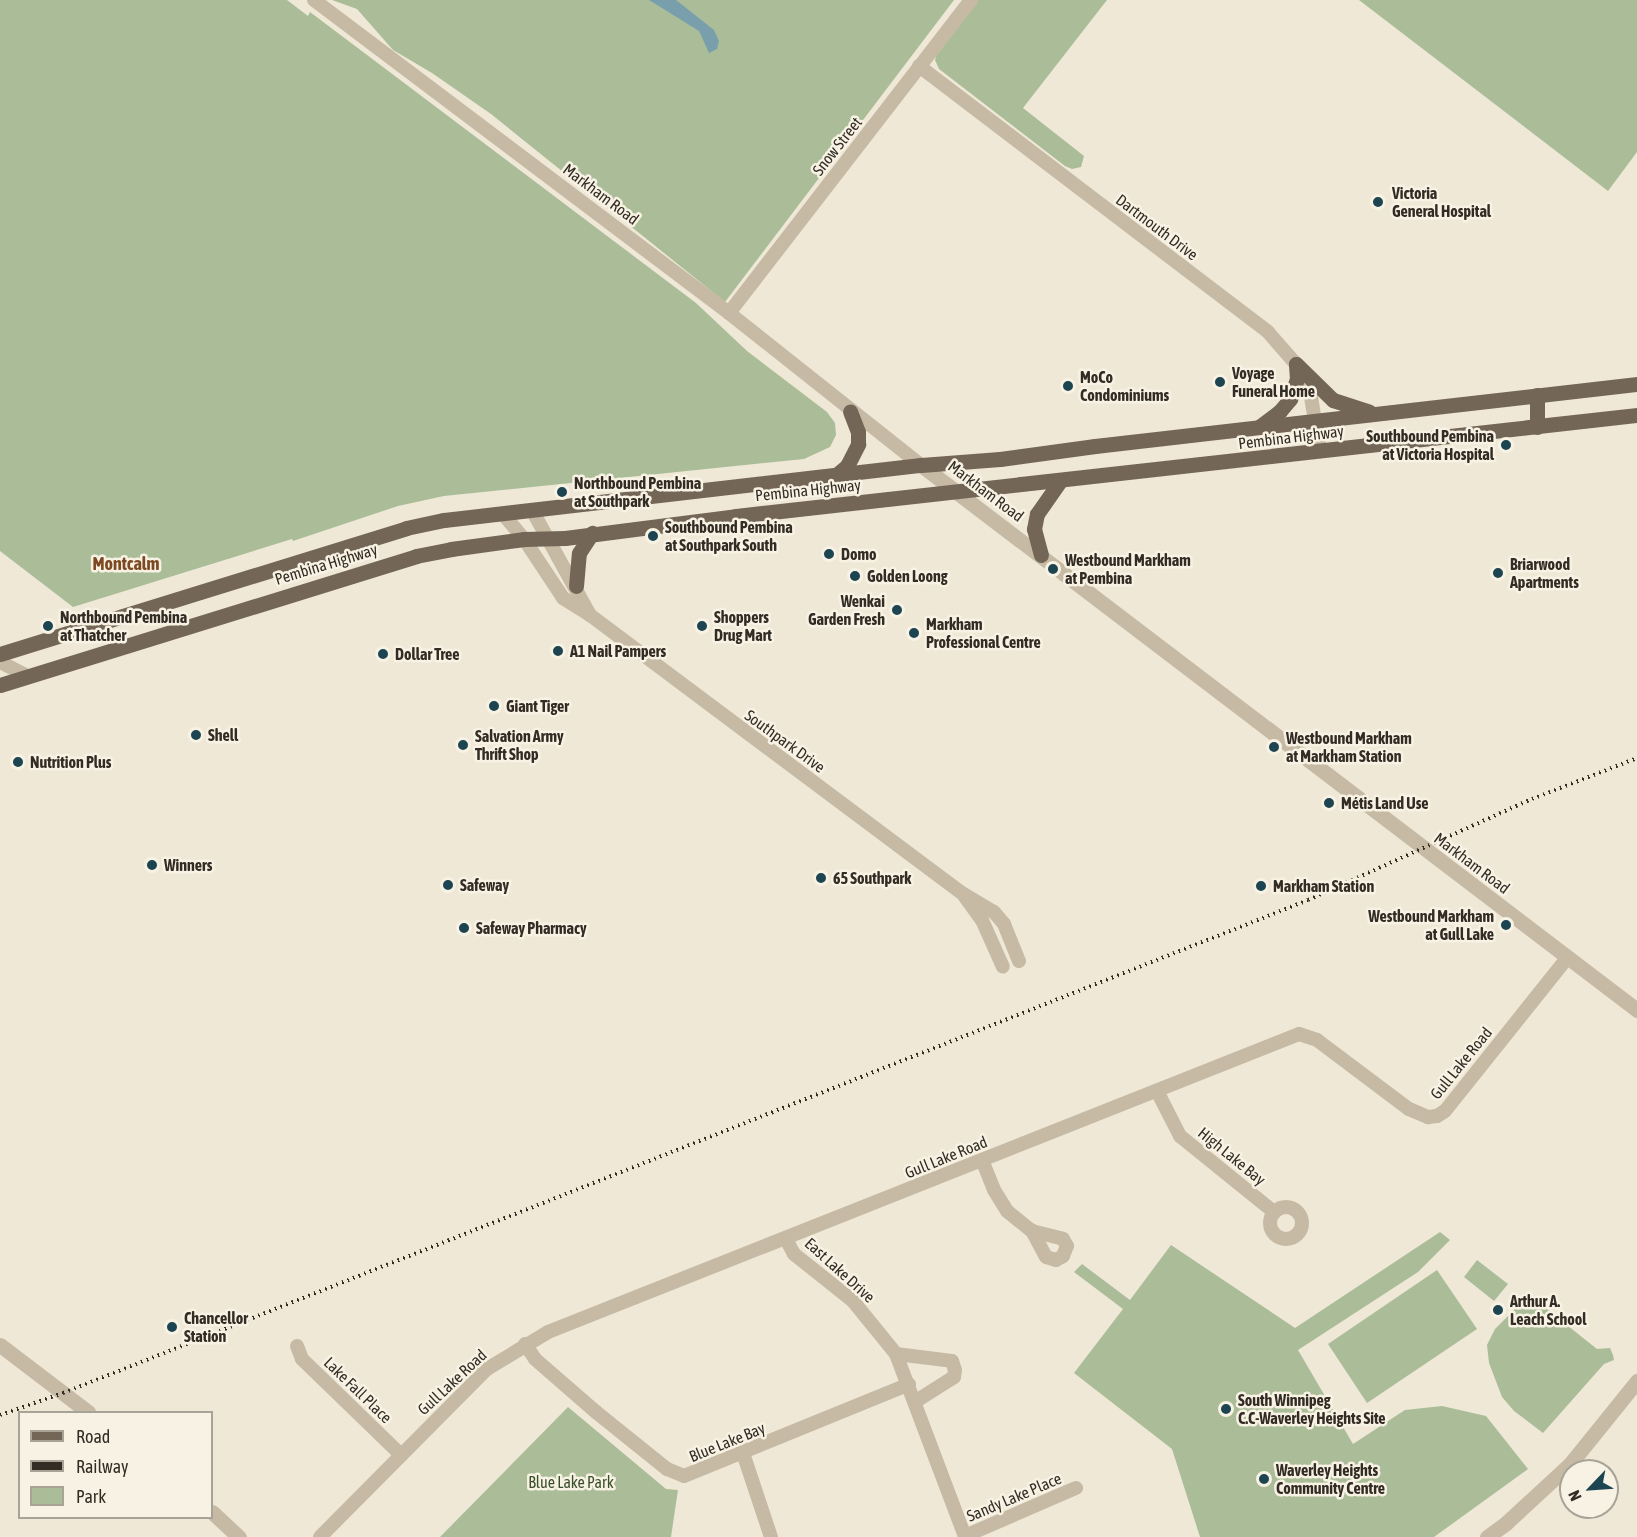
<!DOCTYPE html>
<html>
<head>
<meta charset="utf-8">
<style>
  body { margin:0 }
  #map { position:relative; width:1637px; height:1537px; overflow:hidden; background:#efe8d7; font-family:"Asap Condensed",sans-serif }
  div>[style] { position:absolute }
  .green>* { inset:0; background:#aabd98 }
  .water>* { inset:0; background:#789fab }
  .minor>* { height:14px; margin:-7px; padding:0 7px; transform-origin:7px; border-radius:7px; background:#c6baa4 }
  .minor>.ring { margin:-7px; padding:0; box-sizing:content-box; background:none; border:14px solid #c6baa4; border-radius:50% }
  .tertiary>* { height:15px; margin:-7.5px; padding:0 7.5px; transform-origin:7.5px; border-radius:7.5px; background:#c6baa4 }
  .primary>* { height:15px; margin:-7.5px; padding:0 7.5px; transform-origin:7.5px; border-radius:7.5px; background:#746657 }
  .rail>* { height:4px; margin-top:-2px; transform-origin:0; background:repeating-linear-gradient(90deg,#322c25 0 1.5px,transparent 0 6px) }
  .dots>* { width:16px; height:16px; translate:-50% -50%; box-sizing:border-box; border:3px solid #f7f2e3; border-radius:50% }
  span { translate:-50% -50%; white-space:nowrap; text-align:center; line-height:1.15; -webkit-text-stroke:5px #f7f2e3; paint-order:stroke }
  .street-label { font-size:16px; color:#322c25 }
  .poi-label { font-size:16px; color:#322c25; font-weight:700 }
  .left { translate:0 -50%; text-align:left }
  .right { translate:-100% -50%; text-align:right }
  .park-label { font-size:16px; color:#3b4f2a }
  .neighbourhood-label { font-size:18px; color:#7d4923; font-weight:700 }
  .legend { position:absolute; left:18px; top:1411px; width:195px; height:108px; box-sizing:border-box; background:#f7f2e3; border:2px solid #a8a397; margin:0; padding:8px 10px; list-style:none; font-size:18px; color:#322c25 }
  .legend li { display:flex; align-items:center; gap:12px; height:30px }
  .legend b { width:30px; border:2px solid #a8a397 }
  .north { position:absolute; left:1559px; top:1459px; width:60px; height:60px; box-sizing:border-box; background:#f7f2e3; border:2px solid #a8a397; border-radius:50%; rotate:245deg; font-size:16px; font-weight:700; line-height:24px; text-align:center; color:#322c25 }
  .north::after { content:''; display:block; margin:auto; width:21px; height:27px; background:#1d4451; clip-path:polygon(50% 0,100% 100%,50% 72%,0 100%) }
</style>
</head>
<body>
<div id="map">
  <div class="green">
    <div style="clip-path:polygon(0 0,287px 0,308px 16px,310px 12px,696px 303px,747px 351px,827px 412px,835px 423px,836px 435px,830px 447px,804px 459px,444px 496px,398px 506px,293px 541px,292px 539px,73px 607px,0 551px)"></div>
    <div style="clip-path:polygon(332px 0,954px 0,725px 302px,491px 114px,432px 73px,393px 50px,357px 9px)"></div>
    <div style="clip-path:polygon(978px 0,1107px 0,1023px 108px,1084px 156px,1081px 167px,1072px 169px,1065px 166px,939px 69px,935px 60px,937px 53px)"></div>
    <div style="clip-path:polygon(1359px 0,1637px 0,1637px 152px,1608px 191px)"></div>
    <div style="clip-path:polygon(1440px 1232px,1450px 1240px,1418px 1272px,1298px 1350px,1353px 1444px,1405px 1410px,1442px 1406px,1486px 1416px,1528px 1469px,1434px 1537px,1200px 1537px,1172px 1449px,1074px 1373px,1123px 1309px,1074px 1272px,1082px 1264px,1130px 1300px,1171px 1245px,1295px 1328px)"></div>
    <div style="clip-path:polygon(1477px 1260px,1508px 1284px,1494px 1301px,1464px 1277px)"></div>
    <div style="clip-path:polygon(1437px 1270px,1477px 1329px,1367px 1403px,1328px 1344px)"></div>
    <div style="clip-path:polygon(1529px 1295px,1597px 1349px,1610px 1348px,1613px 1355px,1614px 1360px,1604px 1364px,1543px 1433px,1514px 1411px,1502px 1397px,1489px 1363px,1487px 1345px,1495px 1329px)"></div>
    <div style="clip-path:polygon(568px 1407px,666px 1489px,678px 1490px,671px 1537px,440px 1537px)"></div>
  </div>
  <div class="water">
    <div style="clip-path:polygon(649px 0,676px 0,714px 30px,719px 41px,717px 49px,709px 53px,699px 31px)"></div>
  </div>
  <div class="minor">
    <div style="left:314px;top:0;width:520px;rotate:37.02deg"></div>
    <div style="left:729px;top:313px;width:245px;rotate:38.4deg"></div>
    <div style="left:919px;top:66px;width:439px;rotate:37.3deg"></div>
    <div style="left:1268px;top:332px;width:43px;rotate:48.8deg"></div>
    <div style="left:1296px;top:364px;width:30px;rotate:63deg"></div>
    <div style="left:1310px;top:391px;width:61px;rotate:80.5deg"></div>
    <div style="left:729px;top:313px;width:396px;rotate:-52.3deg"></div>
    <div style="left:532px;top:510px;width:120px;rotate:61.1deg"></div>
    <div style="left:503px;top:514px;width:33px;rotate:50deg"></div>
    <div style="left:524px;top:539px;width:71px;rotate:56.5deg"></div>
    <div style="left:563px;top:598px;width:32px;rotate:32deg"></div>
    <div style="left:590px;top:615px;width:464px;rotate:36.8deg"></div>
    <div style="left:962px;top:893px;width:37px;rotate:31deg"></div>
    <div style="left:994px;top:912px;width:16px;rotate:50deg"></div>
    <div style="left:1004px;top:924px;width:40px;rotate:68deg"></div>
    <div style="left:0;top:662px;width:30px;rotate:27deg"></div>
    <div style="left:965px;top:897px;width:29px;rotate:54deg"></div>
    <div style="left:982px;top:920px;width:51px;rotate:65.9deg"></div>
    <div style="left:1157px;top:1091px;width:51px;rotate:62.9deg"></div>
    <div style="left:1180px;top:1136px;width:121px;rotate:39deg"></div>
    <div style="left:982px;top:1160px;width:32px;rotate:68deg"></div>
    <div style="left:994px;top:1190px;width:25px;rotate:58deg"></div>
    <div style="left:1007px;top:1211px;width:32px;rotate:39deg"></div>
    <div class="ring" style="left:1270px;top:1207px;width:18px;height:18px"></div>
    <div style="left:1032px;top:1231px;width:32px;rotate:14deg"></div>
    <div style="left:1063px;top:1239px;width:8px;rotate:60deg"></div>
    <div style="left:1067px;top:1246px;width:11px;rotate:112deg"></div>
    <div style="left:1063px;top:1256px;width:8px;rotate:150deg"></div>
    <div style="left:1056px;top:1260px;width:10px;rotate:-163deg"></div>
    <div style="left:1046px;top:1257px;width:30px;rotate:-118deg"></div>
    <div style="left:786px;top:1239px;width:17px;rotate:62deg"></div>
    <div style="left:794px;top:1254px;width:75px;rotate:38.5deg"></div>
    <div style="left:853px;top:1301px;width:68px;rotate:50.9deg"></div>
    <div style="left:896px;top:1354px;width:196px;rotate:69.3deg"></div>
    <div style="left:525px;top:1344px;width:18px;rotate:56deg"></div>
    <div style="left:535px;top:1359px;width:81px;rotate:41deg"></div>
    <div style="left:596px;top:1412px;width:91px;rotate:38.8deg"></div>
    <div style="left:667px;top:1469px;width:18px;rotate:22deg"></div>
    <div style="left:684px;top:1476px;width:243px;rotate:-22.2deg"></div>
    <div style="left:297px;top:1346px;width:14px;rotate:69deg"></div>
    <div style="left:302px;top:1359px;width:138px;rotate:44.1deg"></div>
    <div style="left:896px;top:1354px;width:56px;rotate:7.1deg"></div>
    <div style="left:952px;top:1361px;width:9px;rotate:72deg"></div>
    <div style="left:955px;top:1370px;width:7px;rotate:98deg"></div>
    <div style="left:954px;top:1377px;width:45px;rotate:147.7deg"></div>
    <div style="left:743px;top:1453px;width:89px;rotate:71.6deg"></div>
    <div style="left:965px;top:1536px;width:121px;rotate:-23.4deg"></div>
    <div style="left:320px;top:1537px;width:237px;rotate:-45.2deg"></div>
    <div style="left:487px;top:1369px;width:71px;rotate:-31.2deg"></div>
    <div style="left:548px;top:1332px;width:808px;rotate:-21.64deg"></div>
    <div style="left:1299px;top:1034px;width:19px;rotate:18deg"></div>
    <div style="left:1317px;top:1040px;width:115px;rotate:36.9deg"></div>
    <div style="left:1409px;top:1109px;width:21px;rotate:23deg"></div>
    <div style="left:1428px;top:1117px;width:9px;rotate:-6deg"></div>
    <div style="left:1437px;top:1116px;width:9px;rotate:-32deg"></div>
    <div style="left:1445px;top:1111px;width:196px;rotate:-51.4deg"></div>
  </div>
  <div class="tertiary">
    <div style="left:921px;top:465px;width:900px;rotate:37.28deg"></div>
    <div style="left:0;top:1345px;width:111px;rotate:37.3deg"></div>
    <div style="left:212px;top:1512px;width:37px;rotate:43deg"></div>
    <div style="left:1487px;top:1537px;width:24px;rotate:-36deg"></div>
    <div style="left:1506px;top:1523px;width:87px;rotate:-42.7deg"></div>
    <div style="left:1570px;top:1464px;width:107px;rotate:-51.1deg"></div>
  </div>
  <div class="primary">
    <div style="left:1296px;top:364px;width:52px;rotate:44.2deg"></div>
    <div style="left:1333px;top:400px;width:38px;rotate:18deg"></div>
    <div style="left:1537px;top:395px;width:32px;rotate:90deg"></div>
    <div style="left:1259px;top:427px;width:26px;rotate:-37deg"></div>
    <div style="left:1280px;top:411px;width:16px;rotate:-50deg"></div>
    <div style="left:1290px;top:399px;width:21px;rotate:-71deg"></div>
    <div style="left:1297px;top:379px;width:15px;rotate:-94deg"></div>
    <div style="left:835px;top:476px;width:16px;rotate:-40deg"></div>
    <div style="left:847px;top:466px;width:25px;rotate:-63deg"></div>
    <div style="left:858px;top:444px;width:12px;rotate:-90deg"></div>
    <div style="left:858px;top:432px;width:22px;rotate:-111deg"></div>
    <div style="left:1041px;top:555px;width:27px;rotate:-105deg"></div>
    <div style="left:1034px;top:529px;width:15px;rotate:-79deg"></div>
    <div style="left:1037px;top:514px;width:39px;rotate:-55deg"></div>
    <div style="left:576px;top:586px;width:33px;rotate:-85deg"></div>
    <div style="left:579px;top:553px;width:24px;rotate:-57deg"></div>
    <div style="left:0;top:654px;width:425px;rotate:-17.2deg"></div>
    <div style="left:406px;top:528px;width:39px;rotate:-12deg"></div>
    <div style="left:444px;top:520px;width:480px;rotate:-6.6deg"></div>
    <div style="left:921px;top:465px;width:79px;rotate:-4.3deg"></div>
    <div style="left:1000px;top:459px;width:96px;rotate:-7.8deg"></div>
    <div style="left:1095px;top:446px;width:546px;rotate:-6.53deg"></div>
    <div style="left:0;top:685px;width:436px;rotate:-17.2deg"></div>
    <div style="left:416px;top:556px;width:36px;rotate:-11deg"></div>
    <div style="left:451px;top:549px;width:74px;rotate:-7.8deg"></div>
    <div style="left:524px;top:539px;width:41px;rotate:-1.4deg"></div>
    <div style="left:565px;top:538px;width:172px;rotate:-7.3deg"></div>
    <div style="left:736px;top:516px;width:907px;rotate:-6.4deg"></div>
  </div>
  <div class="rail">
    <div style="left:0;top:1415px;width:67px;rotate:-19.2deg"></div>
    <div style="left:63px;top:1393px;width:1339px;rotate:-21.6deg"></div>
    <div style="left:1308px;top:900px;width:246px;rotate:-24.3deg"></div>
    <div style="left:1532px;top:799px;width:113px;rotate:-21.3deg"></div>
  </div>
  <div class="dots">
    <div style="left:1378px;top:202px;background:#1d4451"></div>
    <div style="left:1220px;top:382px;background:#1d4451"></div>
    <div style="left:1068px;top:386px;background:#1d4451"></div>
    <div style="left:1506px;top:445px;background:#1d4451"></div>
    <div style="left:562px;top:492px;background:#1d4451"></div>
    <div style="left:653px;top:536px;background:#1d4451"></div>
    <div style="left:829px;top:554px;background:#1d4451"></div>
    <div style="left:1053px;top:569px;background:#1d4451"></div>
    <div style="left:1498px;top:573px;background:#1d4451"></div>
    <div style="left:855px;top:576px;background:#1d4451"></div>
    <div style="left:897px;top:610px;background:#1d4451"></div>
    <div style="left:48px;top:626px;background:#1d4451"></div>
    <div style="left:702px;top:626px;background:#1d4451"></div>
    <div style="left:914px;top:633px;background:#1d4451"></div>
    <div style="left:558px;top:651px;background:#1d4451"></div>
    <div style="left:383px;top:654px;background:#1d4451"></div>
    <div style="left:494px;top:706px;background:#1d4451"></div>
    <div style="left:196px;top:735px;background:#1d4451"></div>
    <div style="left:463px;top:745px;background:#1d4451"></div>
    <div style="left:1274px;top:747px;background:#1d4451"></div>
    <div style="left:18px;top:762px;background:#1d4451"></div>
    <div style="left:1329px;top:803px;background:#1d4451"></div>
    <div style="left:152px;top:865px;background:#1d4451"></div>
    <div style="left:821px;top:878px;background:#1d4451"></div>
    <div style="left:448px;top:885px;background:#1d4451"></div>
    <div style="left:1261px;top:886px;background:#1d4451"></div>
    <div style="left:1506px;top:925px;background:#1d4451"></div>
    <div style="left:464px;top:928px;background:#1d4451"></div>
    <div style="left:1498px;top:1310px;background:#1d4451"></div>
    <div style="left:172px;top:1327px;background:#1d4451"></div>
    <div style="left:1226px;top:1409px;background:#1d4451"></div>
    <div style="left:1264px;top:1479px;background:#1d4451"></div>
  </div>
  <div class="street-label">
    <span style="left:837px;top:146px;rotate:-52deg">Snow Street</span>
    <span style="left:601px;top:194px;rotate:37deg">Markham Road</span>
    <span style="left:1157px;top:227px;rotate:37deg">Dartmouth Drive</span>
    <span style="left:1291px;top:437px;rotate:-7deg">Pembina Highway</span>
    <span style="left:808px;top:490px;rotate:-6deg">Pembina Highway</span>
    <span style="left:986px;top:491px;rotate:37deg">Markham Road</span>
    <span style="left:326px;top:564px;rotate:-17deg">Pembina Highway</span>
    <span style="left:785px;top:741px;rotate:36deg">Southpark Drive</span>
    <span style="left:1472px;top:863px;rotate:37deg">Markham Road</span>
    <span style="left:1461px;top:1063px;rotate:-51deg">Gull Lake Road</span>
    <span style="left:1232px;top:1156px;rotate:39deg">High Lake Bay</span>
    <span style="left:946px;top:1157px;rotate:-22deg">Gull Lake Road</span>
    <span style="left:840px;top:1270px;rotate:42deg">East Lake Drive</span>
    <span style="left:452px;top:1382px;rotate:-43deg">Gull Lake Road</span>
    <span style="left:358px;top:1390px;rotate:44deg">Lake Fall Place</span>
    <span style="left:727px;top:1442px;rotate:-22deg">Blue Lake Bay</span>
    <span style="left:1014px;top:1497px;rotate:-23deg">Sandy Lake Place</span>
  </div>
  <div class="poi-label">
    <span class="left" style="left:1392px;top:202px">Victoria<br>General Hospital</span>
    <span class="left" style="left:1232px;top:382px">Voyage<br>Funeral Home</span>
    <span class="left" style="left:1080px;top:386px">MoCo<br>Condominiums</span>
    <span class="right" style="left:1494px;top:445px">Southbound Pembina<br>at Victoria Hospital</span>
    <span class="left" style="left:574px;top:492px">Northbound Pembina<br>at Southpark</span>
    <span class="left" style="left:665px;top:536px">Southbound Pembina<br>at Southpark South</span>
    <span class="left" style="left:841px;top:554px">Domo</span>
    <span class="left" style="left:1065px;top:569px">Westbound Markham<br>at Pembina</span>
    <span class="left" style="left:1510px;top:573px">Briarwood<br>Apartments</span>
    <span class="left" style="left:867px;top:576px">Golden Loong</span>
    <span class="right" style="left:885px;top:610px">Wenkai<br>Garden Fresh</span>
    <span class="left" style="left:60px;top:626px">Northbound Pembina<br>at Thatcher</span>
    <span class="left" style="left:714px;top:626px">Shoppers<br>Drug Mart</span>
    <span class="left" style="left:926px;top:633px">Markham<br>Professional Centre</span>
    <span class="left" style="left:570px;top:651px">A1 Nail Pampers</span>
    <span class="left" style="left:395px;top:654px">Dollar Tree</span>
    <span class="left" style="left:506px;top:706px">Giant Tiger</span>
    <span class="left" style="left:208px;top:735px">Shell</span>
    <span class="left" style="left:475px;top:745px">Salvation Army<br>Thrift Shop</span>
    <span class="left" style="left:1286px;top:747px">Westbound Markham<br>at Markham Station</span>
    <span class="left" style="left:30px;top:762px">Nutrition Plus</span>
    <span class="left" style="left:1341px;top:803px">Métis Land Use</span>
    <span class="left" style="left:164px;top:865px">Winners</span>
    <span class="left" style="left:833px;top:878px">65 Southpark</span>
    <span class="left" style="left:460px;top:885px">Safeway</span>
    <span class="left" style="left:1273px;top:886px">Markham Station</span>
    <span class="right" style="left:1494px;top:925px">Westbound Markham<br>at Gull Lake</span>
    <span class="left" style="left:476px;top:928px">Safeway Pharmacy</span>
    <span class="left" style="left:1510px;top:1310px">Arthur A.<br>Leach School</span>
    <span class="left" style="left:184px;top:1327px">Chancellor<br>Station</span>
    <span class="left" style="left:1238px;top:1409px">South Winnipeg<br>C.C-Waverley Heights Site</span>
    <span class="left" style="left:1276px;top:1479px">Waverley Heights<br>Community Centre</span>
  </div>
  <div class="park-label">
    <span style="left:571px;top:1482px">Blue Lake Park</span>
  </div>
  <div class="neighbourhood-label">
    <span style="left:126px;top:564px">Montcalm</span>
  </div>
  <ul class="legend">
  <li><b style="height:8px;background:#746657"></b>Road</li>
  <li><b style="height:8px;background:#322c25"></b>Railway</li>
  <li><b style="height:16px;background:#aabd98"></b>Park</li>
  </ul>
  <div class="north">N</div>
</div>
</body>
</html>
